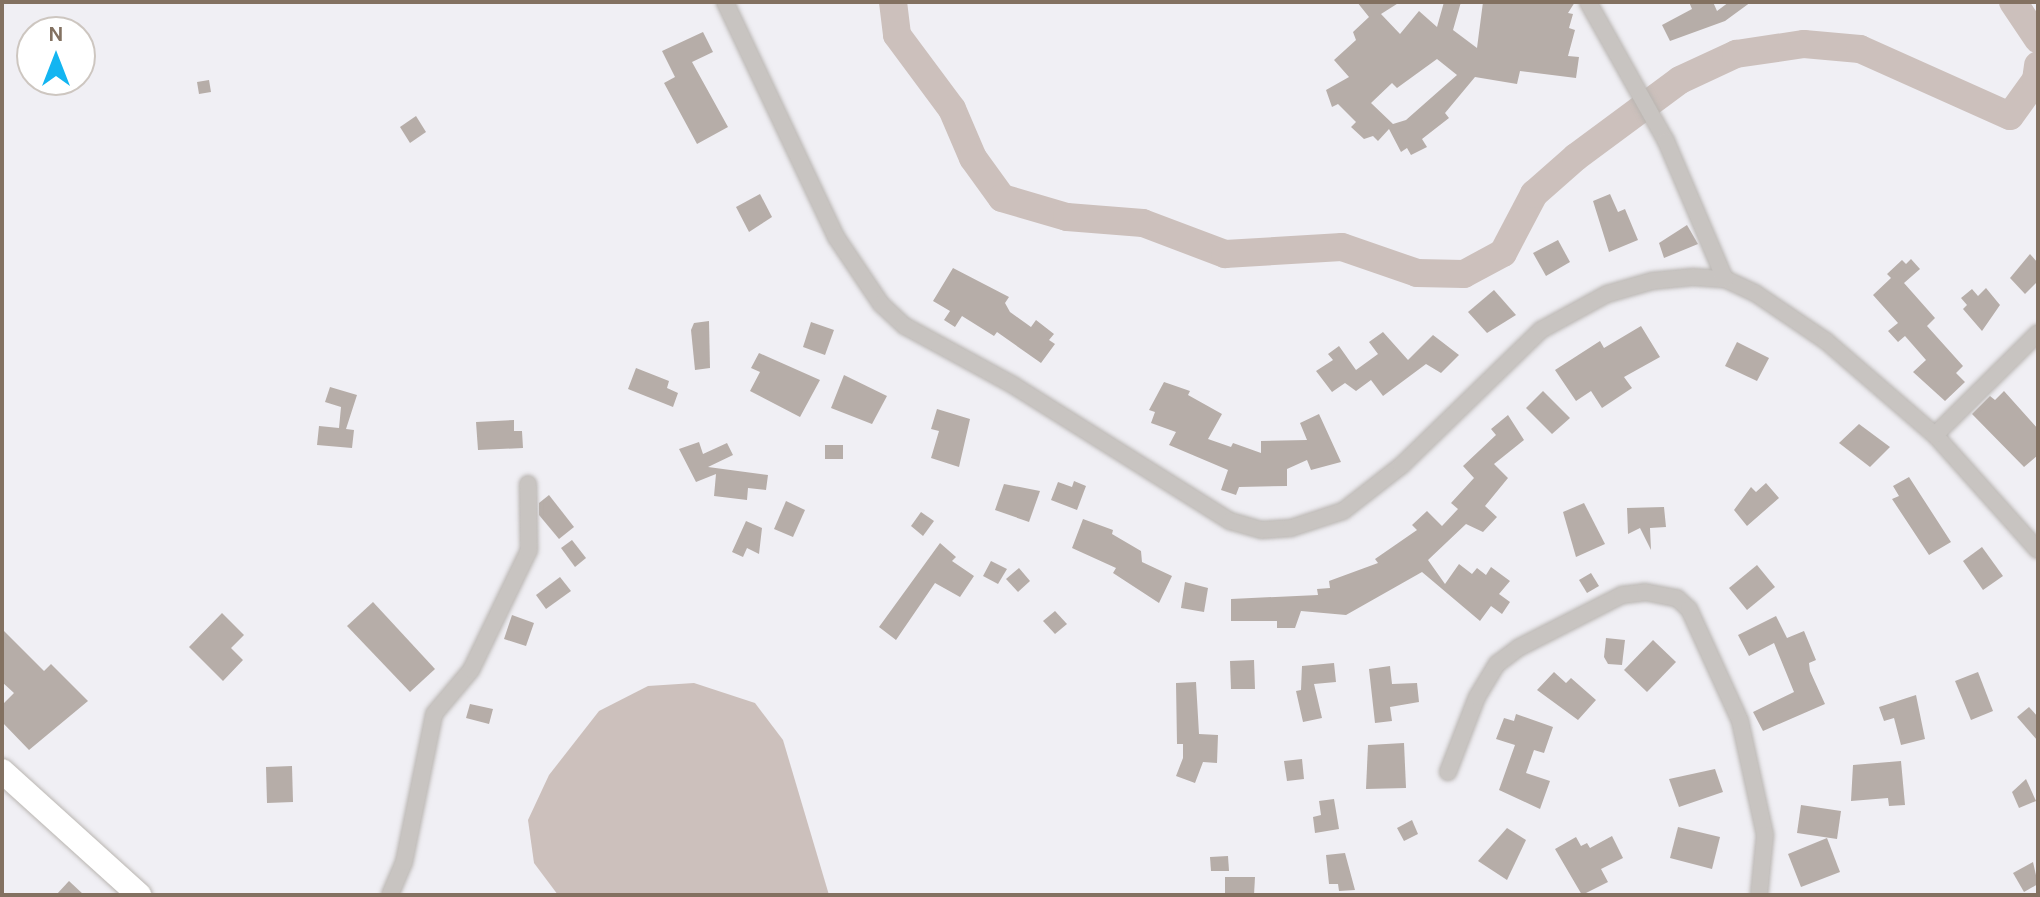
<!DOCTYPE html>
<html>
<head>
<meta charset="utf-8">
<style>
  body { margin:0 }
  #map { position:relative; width:2040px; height:897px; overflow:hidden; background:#f0eff4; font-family:Karla,sans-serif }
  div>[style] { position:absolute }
  .water>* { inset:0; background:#ccc0bc }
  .river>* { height:28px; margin:-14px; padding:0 14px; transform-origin:14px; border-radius:14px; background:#ccc0bc }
  .building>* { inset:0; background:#b6ada8 }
  .roads { filter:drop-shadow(0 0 2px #b9b5b1) drop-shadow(0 0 2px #b9b5b1) }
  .minor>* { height:16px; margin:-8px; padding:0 8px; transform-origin:8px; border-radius:8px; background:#c8c4c1 }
  .highway>* { height:24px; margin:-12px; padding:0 12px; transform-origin:12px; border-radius:12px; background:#fff }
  span { translate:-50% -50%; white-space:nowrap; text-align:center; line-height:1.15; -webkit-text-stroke:8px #fff; paint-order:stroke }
  .frame { position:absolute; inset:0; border:4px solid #837161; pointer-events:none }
  .north { position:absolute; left:16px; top:16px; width:80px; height:80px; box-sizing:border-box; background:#fff; border:2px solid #cdc6c0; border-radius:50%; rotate:0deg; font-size:22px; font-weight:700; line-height:32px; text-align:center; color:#837161 }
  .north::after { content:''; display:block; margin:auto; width:28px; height:36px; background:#13b5f1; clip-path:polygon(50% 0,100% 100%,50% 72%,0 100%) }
</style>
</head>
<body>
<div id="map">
  <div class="water">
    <div style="clip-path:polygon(694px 683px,755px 703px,783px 740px,829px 895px,558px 895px,534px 863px,528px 820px,549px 775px,599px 711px,648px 686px)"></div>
  </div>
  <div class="river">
    <div style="left:893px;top:2px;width:33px;rotate:83deg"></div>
    <div style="left:897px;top:35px;width:92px;rotate:53.4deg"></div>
    <div style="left:952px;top:109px;width:53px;rotate:66.8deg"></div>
    <div style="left:973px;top:158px;width:49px;rotate:54.1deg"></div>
    <div style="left:1002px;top:198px;width:68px;rotate:16.3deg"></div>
    <div style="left:1067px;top:217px;width:76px;rotate:4.5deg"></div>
    <div style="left:1143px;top:223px;width:88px;rotate:20.7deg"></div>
    <div style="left:1225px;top:254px;width:117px;rotate:-3.4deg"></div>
    <div style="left:1342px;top:247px;width:79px;rotate:19.1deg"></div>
    <div style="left:1417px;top:273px;width:47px;rotate:1.2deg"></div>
    <div style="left:1464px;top:274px;width:44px;rotate:-28.3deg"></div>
    <div style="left:1503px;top:253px;width:67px;rotate:-62.3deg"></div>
    <div style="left:1534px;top:194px;width:56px;rotate:-41.4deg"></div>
    <div style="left:1576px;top:157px;width:129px;rotate:-36.5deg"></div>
    <div style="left:1680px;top:80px;width:62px;rotate:-24.9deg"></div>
    <div style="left:1736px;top:54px;width:69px;rotate:-8.4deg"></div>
    <div style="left:1804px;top:44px;width:56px;rotate:5.1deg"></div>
    <div style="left:1860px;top:49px;width:164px;rotate:24.1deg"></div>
    <div style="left:2010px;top:116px;width:44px;rotate:-54.2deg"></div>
    <div style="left:2036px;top:80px;width:15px;rotate:-82deg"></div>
    <div style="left:2013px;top:2px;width:45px;rotate:56deg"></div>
  </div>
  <div class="building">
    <div style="clip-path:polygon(evenodd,1357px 2px,1400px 2px,1381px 14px,1400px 34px,1419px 11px,1437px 27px,1444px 2px,1461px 2px,1453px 30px,1477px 48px,1483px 2px,1575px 2px,1568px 13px,1573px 14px,1569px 28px,1575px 30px,1568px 56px,1579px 57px,1576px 78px,1520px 71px,1517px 84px,1475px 77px,1445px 113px,1449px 118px,1422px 139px,1427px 147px,1411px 155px,1407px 148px,1401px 152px,1389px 129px,1378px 141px,1373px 136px,1364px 139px,1351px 127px,1356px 122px,1338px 104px,1332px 107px,1326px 90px,1349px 77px,1334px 60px,1356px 40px,1353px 32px,1369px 17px,1357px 2px,1437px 59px,1457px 75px,1406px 120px,1393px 124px,1371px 103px,1392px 83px,1397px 88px,1437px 59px)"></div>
    <div style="clip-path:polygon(1689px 2px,1713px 2px,1717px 11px,1729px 2px,1751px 2px,1725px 21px,1670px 41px,1662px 25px,1692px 9px)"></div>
    <div style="clip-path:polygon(703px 32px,713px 52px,692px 62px,728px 127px,697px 144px,664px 83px,675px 77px,662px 51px)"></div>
    <div style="clip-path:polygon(209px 80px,211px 92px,199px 94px,197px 82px)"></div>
    <div style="clip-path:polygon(416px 116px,426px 132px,410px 143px,400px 127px)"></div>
    <div style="clip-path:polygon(760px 194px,772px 217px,749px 232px,736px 207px)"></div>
    <div style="clip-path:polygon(1610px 194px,1618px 212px,1625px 209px,1638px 240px,1609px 252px,1593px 201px)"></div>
    <div style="clip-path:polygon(1687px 225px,1698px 244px,1664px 258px,1659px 243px)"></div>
    <div style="clip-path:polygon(1558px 240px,1570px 262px,1546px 276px,1533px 253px)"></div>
    <div style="clip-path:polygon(2030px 254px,2038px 263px,2038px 281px,2025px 294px,2010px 278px)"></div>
    <div style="clip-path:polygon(1911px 259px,1920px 269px,1904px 283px,1935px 318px,1927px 326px,1963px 366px,1956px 373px,1965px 382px,1945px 401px,1913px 372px,1926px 360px,1905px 336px,1898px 342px,1888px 331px,1898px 323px,1873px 295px,1891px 278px,1887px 274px,1902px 260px,1906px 264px)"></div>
    <div style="clip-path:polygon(953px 268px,1009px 297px,1005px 303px,1010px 312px,1031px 327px,1036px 320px,1054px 334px,1049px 340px,1055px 344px,1041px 363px,997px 332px,994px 336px,962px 316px,955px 327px,944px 320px,950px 311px,933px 301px)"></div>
    <div style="clip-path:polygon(1986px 288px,2000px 305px,1982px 331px,1963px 309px,1967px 305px,1961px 298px,1972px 289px,1978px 296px)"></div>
    <div style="clip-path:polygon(1494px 290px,1516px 315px,1487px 333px,1468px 312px)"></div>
    <div style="clip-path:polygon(709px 321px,710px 368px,695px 370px,691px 330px,694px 323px)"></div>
    <div style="clip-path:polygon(811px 322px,834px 330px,825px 355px,803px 347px)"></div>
    <div style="clip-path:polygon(1641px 326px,1660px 357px,1624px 377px,1632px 388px,1602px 408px,1591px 391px,1576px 401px,1555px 370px,1600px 341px,1604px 348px)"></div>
    <div style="clip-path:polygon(1383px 332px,1408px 360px,1433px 335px,1459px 355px,1441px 373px,1426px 364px,1383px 396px,1371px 380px,1356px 391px,1345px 383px,1332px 392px,1316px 371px,1333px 360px,1328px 354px,1339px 346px,1356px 370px,1378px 354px,1369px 342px)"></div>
    <div style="clip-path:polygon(1737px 342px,1769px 358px,1757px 381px,1725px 366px)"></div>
    <div style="clip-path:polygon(759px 353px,820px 380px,800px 417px,750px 391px,760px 372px,751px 368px)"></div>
    <div style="clip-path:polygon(636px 368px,669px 381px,667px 388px,678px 393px,673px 407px,628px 389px)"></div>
    <div style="clip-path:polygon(844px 375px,887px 396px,872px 424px,831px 408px)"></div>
    <div style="clip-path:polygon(1164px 382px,1190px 391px,1188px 395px,1222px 414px,1208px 439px,1231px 447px,1233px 443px,1261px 453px,1261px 441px,1307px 440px,1300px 423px,1319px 414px,1341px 462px,1311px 470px,1307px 460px,1287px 469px,1287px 486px,1239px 487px,1236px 495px,1221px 490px,1228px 470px,1169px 445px,1176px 432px,1151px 423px,1155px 412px,1149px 410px)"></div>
    <div style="clip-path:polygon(330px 387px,357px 395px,346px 429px,354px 430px,352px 448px,317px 445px,319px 426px,339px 428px,341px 407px,325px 402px)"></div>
    <div style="clip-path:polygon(1543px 391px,1570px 418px,1552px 434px,1526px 408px)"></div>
    <div style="clip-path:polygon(2004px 391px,2038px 429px,2038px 455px,2024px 467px,1972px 414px,1990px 396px,1995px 400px)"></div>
    <div style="clip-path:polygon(937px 409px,970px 419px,959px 467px,931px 458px,939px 431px,931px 429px)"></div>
    <div style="clip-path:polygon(1508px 415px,1524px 440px,1494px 464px,1508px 478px,1485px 506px,1497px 517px,1483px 532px,1466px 524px,1428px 560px,1445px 584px,1459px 564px,1472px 574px,1477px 568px,1486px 575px,1491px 567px,1510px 581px,1499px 594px,1510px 602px,1502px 614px,1491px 606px,1480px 621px,1422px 572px,1346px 615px,1301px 611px,1295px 628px,1277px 628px,1277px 621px,1231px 621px,1231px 599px,1318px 595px,1317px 589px,1330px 588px,1329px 581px,1378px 563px,1375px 559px,1417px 530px,1412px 525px,1427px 511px,1442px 526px,1458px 509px,1451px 503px,1474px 478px,1463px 466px,1496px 435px,1491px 429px)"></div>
    <div style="clip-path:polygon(514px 420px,514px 431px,522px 431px,523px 448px,478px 450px,476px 422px)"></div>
    <div style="clip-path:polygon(1859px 424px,1890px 447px,1870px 467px,1839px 443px)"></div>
    <div style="clip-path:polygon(699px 442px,703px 454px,727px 443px,733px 455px,708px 467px,768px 475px,766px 490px,748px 488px,747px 500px,714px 496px,716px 474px,696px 482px,679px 449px)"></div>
    <div style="clip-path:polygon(825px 445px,843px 445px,843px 459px,825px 459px)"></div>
    <div style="clip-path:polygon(1909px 477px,1951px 542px,1929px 555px,1892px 499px,1899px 496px,1893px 486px)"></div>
    <div style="clip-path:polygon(1074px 481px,1086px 486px,1077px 510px,1051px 500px,1058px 482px,1072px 487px)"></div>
    <div style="clip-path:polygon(1766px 483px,1779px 498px,1747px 526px,1734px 510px,1751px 487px,1756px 492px)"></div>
    <div style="clip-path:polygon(1004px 484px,1040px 491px,1029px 522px,995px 510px)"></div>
    <div style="clip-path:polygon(549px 495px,574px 527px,559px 539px,539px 515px,539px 503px)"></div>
    <div style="clip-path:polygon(786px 501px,805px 510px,793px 537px,774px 529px)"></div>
    <div style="clip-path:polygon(1584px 503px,1605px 544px,1576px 557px,1563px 512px)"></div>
    <div style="clip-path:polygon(1664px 507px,1666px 527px,1650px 528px,1651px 550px,1640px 528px,1628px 534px,1627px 508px)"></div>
    <div style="clip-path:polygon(921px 512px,934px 521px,923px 536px,911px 526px)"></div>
    <div style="clip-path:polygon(1083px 519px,1113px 530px,1112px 534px,1141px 551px,1142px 562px,1172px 576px,1159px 603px,1113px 573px,1116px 568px,1072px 548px)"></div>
    <div style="clip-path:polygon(746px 521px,762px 528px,759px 554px,747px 548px,743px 557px,732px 552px)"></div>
    <div style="clip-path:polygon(572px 540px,586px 558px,575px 567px,561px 548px)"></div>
    <div style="clip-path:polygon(940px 543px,956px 557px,952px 561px,974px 576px,960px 597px,935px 583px,896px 640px,879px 627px)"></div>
    <div style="clip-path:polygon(1982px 547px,2003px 576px,1983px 590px,1963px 561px)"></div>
    <div style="clip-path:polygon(991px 561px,1007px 569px,998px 584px,983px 576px)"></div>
    <div style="clip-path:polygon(1757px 565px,1775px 587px,1747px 610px,1729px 588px)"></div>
    <div style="clip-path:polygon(1019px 568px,1030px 581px,1018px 592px,1006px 579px)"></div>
    <div style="clip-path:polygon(1591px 573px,1599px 586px,1587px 593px,1579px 580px)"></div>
    <div style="clip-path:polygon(560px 577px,571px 591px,546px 609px,536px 595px)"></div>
    <div style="clip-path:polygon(1185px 582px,1208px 588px,1204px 612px,1181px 608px)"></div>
    <div style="clip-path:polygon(373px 602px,435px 669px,410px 692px,347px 626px)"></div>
    <div style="clip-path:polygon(1055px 611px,1067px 624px,1055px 634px,1043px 621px)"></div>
    <div style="clip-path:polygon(222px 613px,244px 635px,231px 648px,243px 660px,223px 681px,189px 647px)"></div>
    <div style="clip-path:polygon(512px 615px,534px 623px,526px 646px,504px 639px)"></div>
    <div style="clip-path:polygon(1776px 616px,1787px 638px,1804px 631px,1816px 660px,1809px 663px,1810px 671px,1825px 704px,1763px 731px,1753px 712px,1794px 692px,1774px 643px,1749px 656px,1738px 635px)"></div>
    <div style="clip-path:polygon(2px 629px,44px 671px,51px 664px,88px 701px,29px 750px,2px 722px,2px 705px,14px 693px,2px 682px)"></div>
    <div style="clip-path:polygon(1606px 638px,1625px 640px,1622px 665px,1608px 664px,1604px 657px)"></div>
    <div style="clip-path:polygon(1653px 640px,1676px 662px,1647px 692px,1624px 670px)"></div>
    <div style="clip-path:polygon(1254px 660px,1255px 689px,1231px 689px,1230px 661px)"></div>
    <div style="clip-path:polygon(1334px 663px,1336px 682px,1314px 684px,1322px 718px,1303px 722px,1296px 691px,1301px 690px,1302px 666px)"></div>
    <div style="clip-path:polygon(1390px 666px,1392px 684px,1417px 683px,1419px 702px,1390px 707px,1392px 721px,1375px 723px,1369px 669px)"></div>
    <div style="clip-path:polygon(1554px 672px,1566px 683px,1571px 678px,1596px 700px,1578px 720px,1537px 690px)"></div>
    <div style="clip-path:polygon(1978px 672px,1993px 711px,1971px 720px,1955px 681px)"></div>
    <div style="clip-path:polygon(1196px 682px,1199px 734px,1218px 735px,1217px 763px,1203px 762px,1195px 783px,1176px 776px,1183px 758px,1183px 744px,1177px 744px,1176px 683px)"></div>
    <div style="clip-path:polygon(1916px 695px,1925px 739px,1901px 745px,1894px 718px,1884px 721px,1879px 707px)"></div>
    <div style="clip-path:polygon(470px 704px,493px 709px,489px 724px,466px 718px)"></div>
    <div style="clip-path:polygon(2029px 707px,2038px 717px,2038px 741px,2017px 717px)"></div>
    <div style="clip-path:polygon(1516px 714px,1553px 727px,1544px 753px,1534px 750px,1526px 773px,1550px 781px,1540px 809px,1499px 790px,1515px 745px,1496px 739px,1504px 718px,1514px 721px)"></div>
    <div style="clip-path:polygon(1404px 743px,1406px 788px,1366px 789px,1368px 745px)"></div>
    <div style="clip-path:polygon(1302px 759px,1304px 779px,1287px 781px,1284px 761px)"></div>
    <div style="clip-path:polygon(1901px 761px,1905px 805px,1889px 806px,1888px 798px,1851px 801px,1853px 765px)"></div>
    <div style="clip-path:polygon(292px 766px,293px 802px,267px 803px,266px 767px)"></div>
    <div style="clip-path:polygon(1715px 769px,1723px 792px,1679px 807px,1669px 779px)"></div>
    <div style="clip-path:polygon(2026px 779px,2036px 801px,2019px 808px,2012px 792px)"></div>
    <div style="clip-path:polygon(1334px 799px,1339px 829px,1315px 833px,1313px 817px,1321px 815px,1319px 801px)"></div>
    <div style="clip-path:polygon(1801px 805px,1841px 811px,1837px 839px,1797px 833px)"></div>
    <div style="clip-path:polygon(1412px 820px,1418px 834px,1404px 841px,1397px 828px)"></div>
    <div style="clip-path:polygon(1678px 827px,1720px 837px,1712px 869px,1670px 858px)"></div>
    <div style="clip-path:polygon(1507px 828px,1526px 840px,1507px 880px,1478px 861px)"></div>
    <div style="clip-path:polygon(1612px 836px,1623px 858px,1601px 869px,1608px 882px,1582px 895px,1555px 849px,1576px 837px,1581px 846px,1587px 843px,1590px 848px)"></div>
    <div style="clip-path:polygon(1827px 838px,1840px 872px,1801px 887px,1788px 854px)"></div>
    <div style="clip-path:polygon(1345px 853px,1355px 890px,1339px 891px,1338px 884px,1329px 884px,1326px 855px)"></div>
    <div style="clip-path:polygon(1228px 856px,1229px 871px,1211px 871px,1210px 857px)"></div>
    <div style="clip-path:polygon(2033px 862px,2038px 884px,2024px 892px,2013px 873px)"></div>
    <div style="clip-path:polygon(1225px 877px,1255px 877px,1254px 895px,1225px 895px)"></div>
    <div style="clip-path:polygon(69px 881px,84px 895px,56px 895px)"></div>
  </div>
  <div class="roads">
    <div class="minor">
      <div style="left:725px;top:2px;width:260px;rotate:64.7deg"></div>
      <div style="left:836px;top:237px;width:81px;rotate:56.1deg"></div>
      <div style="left:881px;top:304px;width:33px;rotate:43deg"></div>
      <div style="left:905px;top:326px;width:123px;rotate:28.6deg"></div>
      <div style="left:1013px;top:385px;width:256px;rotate:32.1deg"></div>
      <div style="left:1230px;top:521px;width:33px;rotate:16deg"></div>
      <div style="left:1262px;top:530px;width:29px;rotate:-4deg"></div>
      <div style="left:1291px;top:528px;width:55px;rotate:-18.1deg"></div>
      <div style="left:1343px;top:511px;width:75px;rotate:-37.9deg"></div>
      <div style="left:1402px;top:465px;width:194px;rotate:-44.2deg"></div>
      <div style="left:1541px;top:330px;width:75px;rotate:-28.6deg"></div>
      <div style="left:1607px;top:294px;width:47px;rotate:-16.1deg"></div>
      <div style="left:1652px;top:281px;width:41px;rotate:-5.6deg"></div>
      <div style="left:1693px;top:277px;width:32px;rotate:4deg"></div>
      <div style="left:1725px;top:279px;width:33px;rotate:25deg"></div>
      <div style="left:1755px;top:293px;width:86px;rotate:34.1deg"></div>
      <div style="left:1826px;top:341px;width:144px;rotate:40.8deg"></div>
      <div style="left:1935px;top:435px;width:154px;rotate:48.2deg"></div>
      <div style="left:1588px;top:2px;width:159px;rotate:60.7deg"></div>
      <div style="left:1666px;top:141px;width:150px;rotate:66.9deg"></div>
      <div style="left:1935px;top:435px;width:145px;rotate:-44.7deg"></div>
      <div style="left:1448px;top:772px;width:80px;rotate:-68.9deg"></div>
      <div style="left:1477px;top:697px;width:39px;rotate:-59deg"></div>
      <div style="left:1497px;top:664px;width:26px;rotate:-37deg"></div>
      <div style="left:1518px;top:648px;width:117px;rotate:-27deg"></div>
      <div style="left:1622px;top:595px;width:23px;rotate:-7deg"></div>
      <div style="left:1645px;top:592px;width:33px;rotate:11deg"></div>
      <div style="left:1677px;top:598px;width:16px;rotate:43deg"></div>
      <div style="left:1689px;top:609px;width:123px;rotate:65.5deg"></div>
      <div style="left:1740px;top:721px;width:117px;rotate:77.6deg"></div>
      <div style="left:1765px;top:835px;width:60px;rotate:95.7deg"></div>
      <div style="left:390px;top:895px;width:36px;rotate:-67deg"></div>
      <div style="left:404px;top:862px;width:151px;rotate:-78.5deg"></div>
      <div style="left:434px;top:714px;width:57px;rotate:-49.9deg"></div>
      <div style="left:471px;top:670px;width:133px;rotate:-64.2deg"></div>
      <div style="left:529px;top:550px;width:66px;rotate:-90.9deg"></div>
    </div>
    <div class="highway">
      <div style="left:2px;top:771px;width:185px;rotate:42.1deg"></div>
    </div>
  </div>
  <div class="frame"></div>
  <div class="north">N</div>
</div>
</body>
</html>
